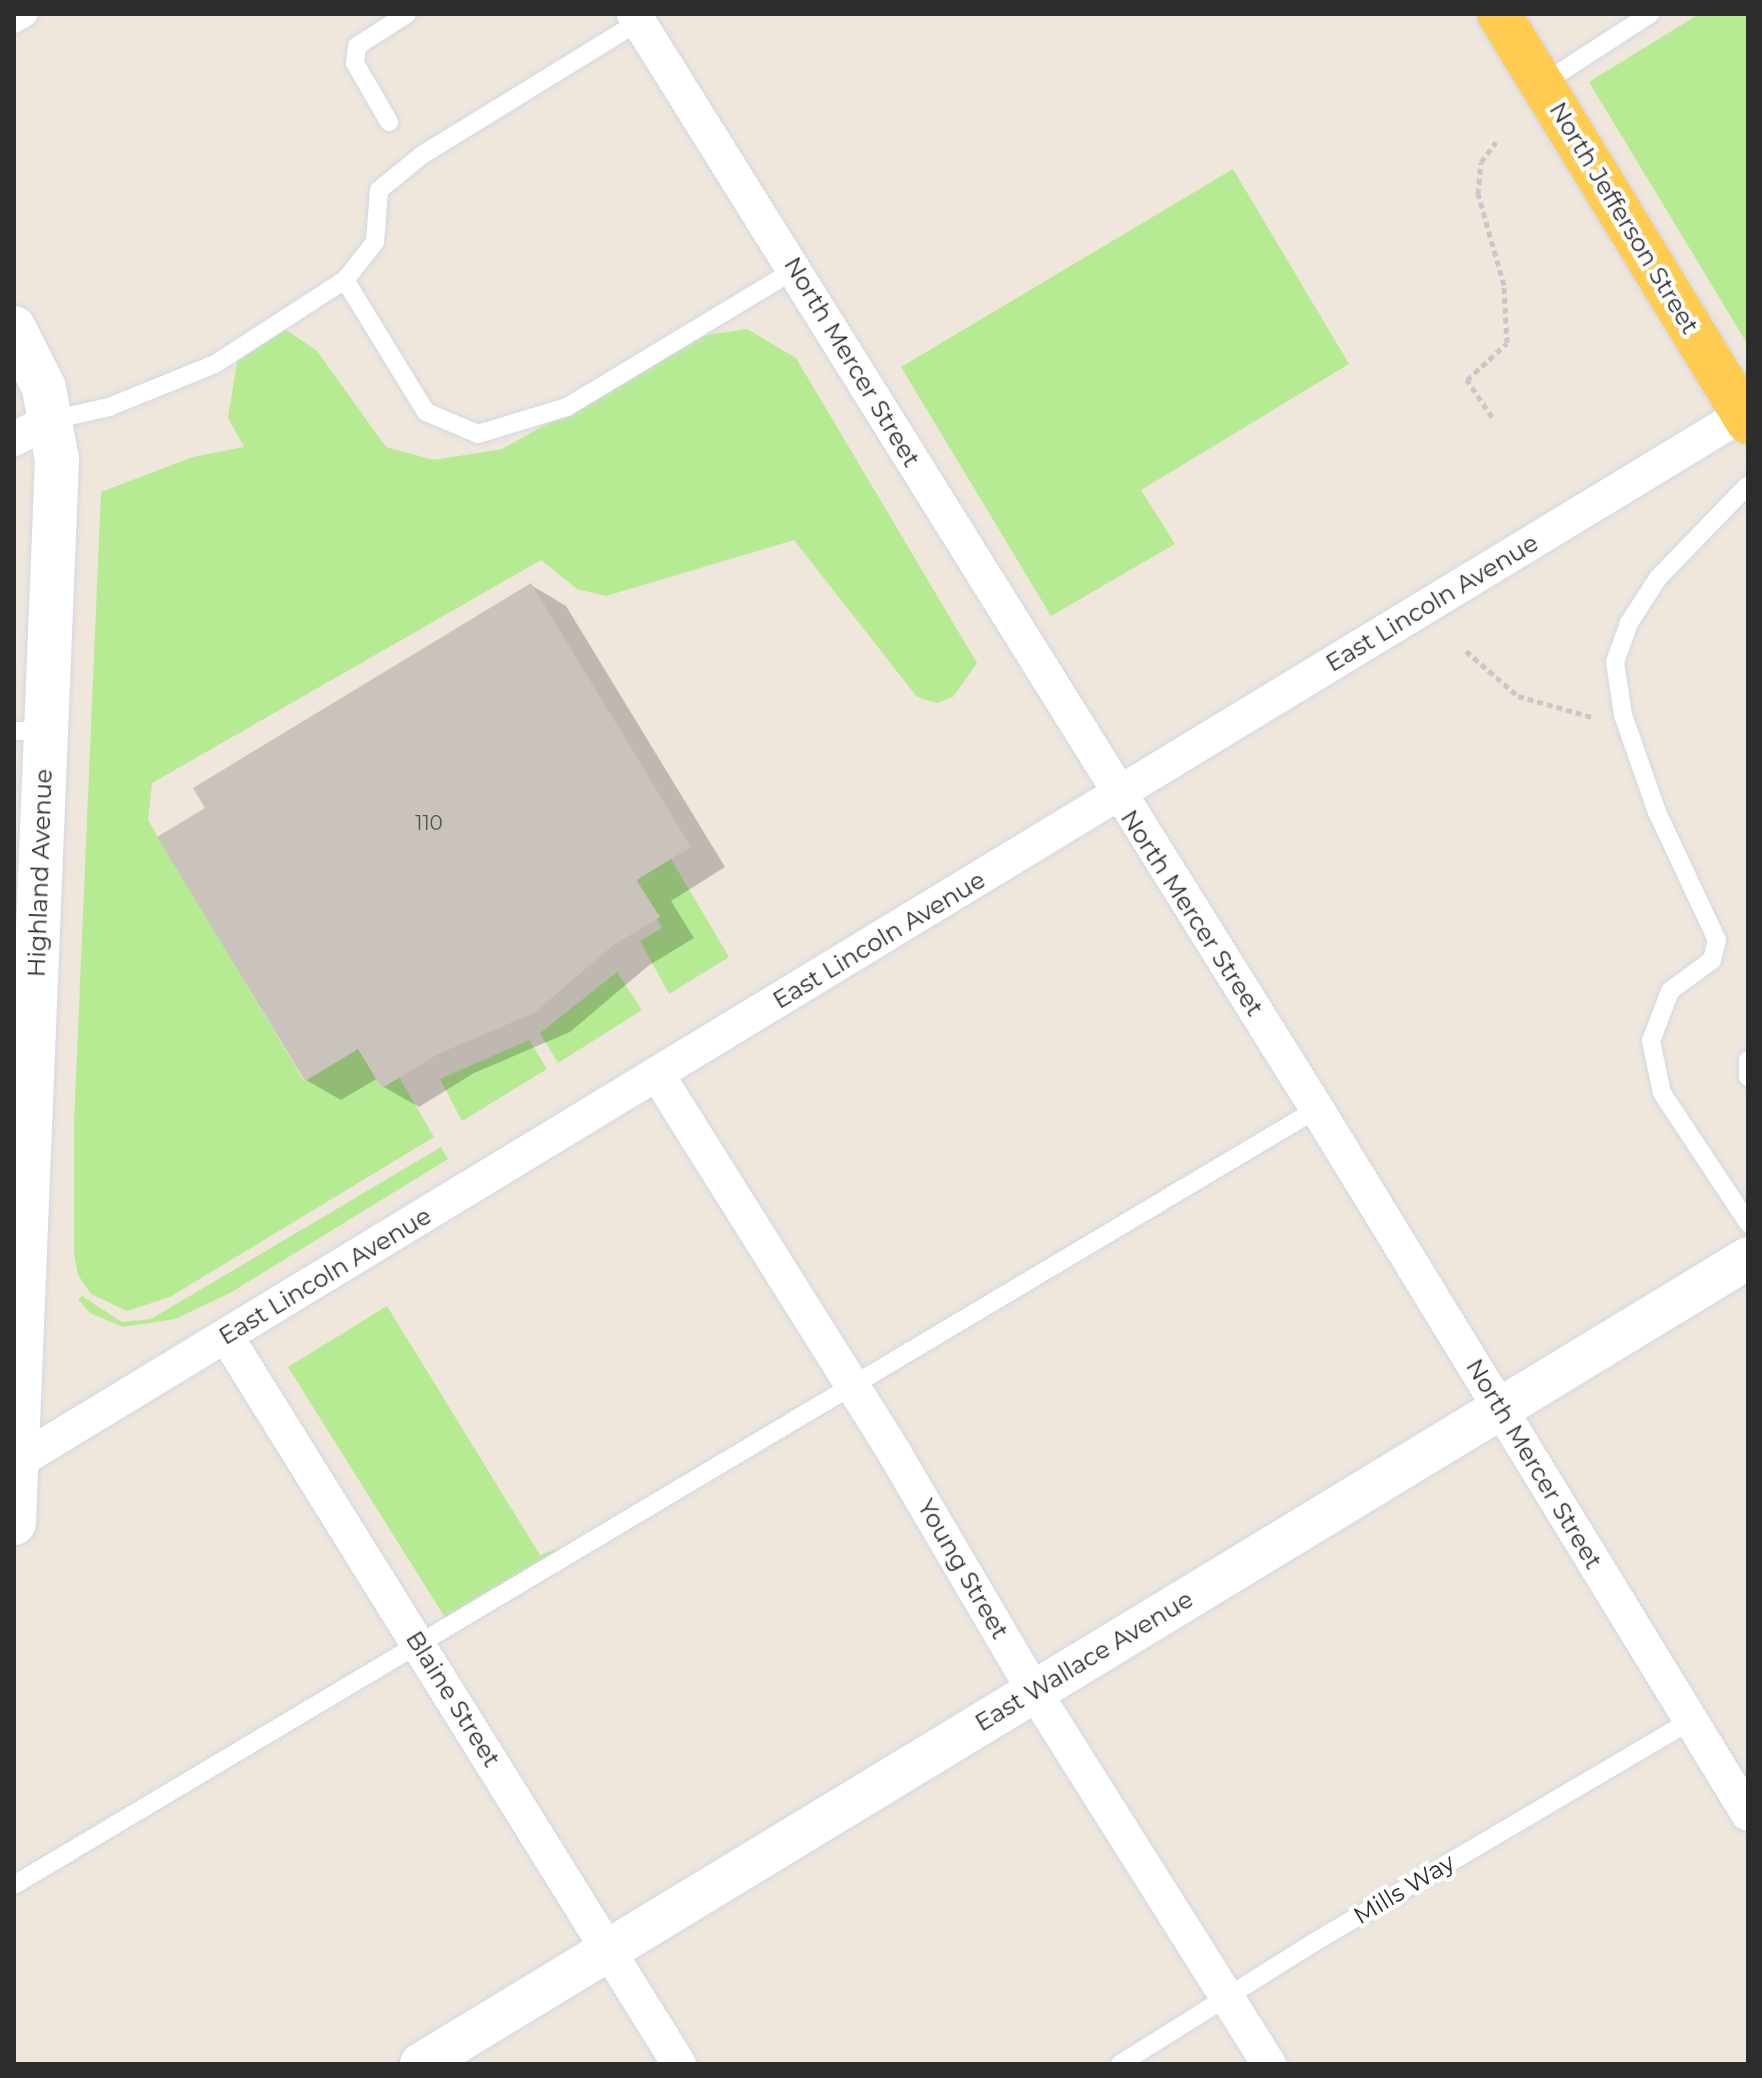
<!DOCTYPE html>
<html>
<head>
<meta charset="utf-8">
<style>
  body { margin:0 }
  #map { position:relative; width:1762px; height:2078px; overflow:hidden; background:#efe6dc; font-family:Montserrat,sans-serif }
  div>[style] { position:absolute }
  .green>* { inset:0; background:#b7eb93 }
  .shadow>* { inset:0; background:#0003 }
  .building>* { inset:0; background:#cac3bc }
  .path>* { height:5px; margin-top:-2.5px; transform-origin:0; background:repeating-linear-gradient(90deg,#c8c8c8 0 6px,transparent 0 10px) }
  .roads { filter:drop-shadow(0 0 2px #d1d7e6) drop-shadow(0 0 2px #d1d7e6) }
  .service>* { height:18px; margin:-9px; padding:0 9px; transform-origin:9px; border-radius:9px; background:#fff }
  .pedestrian>* { height:26px; margin:-13px; padding:0 13px; transform-origin:13px; border-radius:13px; background:#fff }
  .minor>* { height:34px; margin:-17px; padding:0 17px; transform-origin:17px; border-radius:17px; background:#fff }
  .tertiary>* { height:42px; margin:-21px; padding:0 21px; transform-origin:21px; border-radius:21px; background:#fff }
  .secondary>* { height:44px; margin:-22px; padding:0 22px; transform-origin:22px; border-radius:22px; background:#fff }
  .primary>* { height:44px; margin:-22px; padding:0 22px; transform-origin:22px; border-radius:22px; background:#ffcb51 }
  span { translate:-50% -50%; white-space:nowrap; text-align:center; line-height:1.15; -webkit-text-stroke:8px #fff; paint-order:stroke }
  .number-label { font-size:20px; color:#545250 }
  .number-label span { -webkit-text-stroke-width:0 }
  .street-label { font-size:24px; color:#2c2c2c }
  .frame { position:absolute; inset:0; border:16px solid #2c2c2c; pointer-events:none }
</style>
</head>
<body>
<div id="map">
  <div class="green">
    <div style="clip-path:polygon(1699px 14px,1748px 14px,1748px 345px,1589px 82px)"></div>
    <div style="clip-path:polygon(1233px 169px,1349px 364px,1141px 490px,1175px 544px,1051px 616px,901px 367px)"></div>
    <div style="clip-path:polygon(285px 329px,317px 351px,386px 447px,434px 460px,502px 449px,707px 335px,747px 329px,796px 358px,977px 663px,953px 697px,937px 703px,917px 697px,794px 540px,606px 596px,577px 589px,541px 560px,152px 783px,148px 820px,304px 1081px,358px 1049px,382px 1088px,399px 1077px,434px 1137px,170px 1297px,127px 1311px,91px 1294px,78px 1275px,74px 1253px,74px 1124px,101px 492px,193px 457px,244px 447px,228px 418px,238px 356px)"></div>
    <div style="clip-path:polygon(671px 859px,729px 957px,669px 994px,640px 941px,662px 928px,637px 880px)"></div>
    <div style="clip-path:polygon(617px 972px,642px 1010px,558px 1063px,540px 1033px)"></div>
    <div style="clip-path:polygon(529px 1040px,547px 1069px,462px 1121px,440px 1079px)"></div>
    <div style="clip-path:polygon(441px 1147px,448px 1159px,230px 1293px,175px 1319px,123px 1327px,90px 1313px,78px 1299px,82px 1296px,122px 1322px,151px 1319px)"></div>
    <div style="clip-path:polygon(387px 1306px,540px 1555px,563px 1547px,446px 1619px,288px 1367px)"></div>
  </div>
  <div class="shadow">
    <div style="clip-path:polygon(531px 585px,566px 606px,725px 867px,671px 901px,694px 938px,648px 966px,570px 1032px,474px 1073px,419px 1107px,384px 1087px,378px 1078px,341px 1100px,306px 1080px,208px 809px)"></div>
  </div>
  <div class="building">
    <div style="clip-path:polygon(531px 583px,691px 847px,636px 880px,660px 917px,612px 946px,534px 1013px,438px 1054px,382px 1088px,358px 1049px,305px 1081px,157px 837px,205px 808px,193px 788px)"></div>
  </div>
  <div class="path">
    <div style="left:1492px;top:417px;width:45px;rotate:-124deg"></div>
    <div style="left:1467px;top:380px;width:54px;rotate:-42.8deg"></div>
    <div style="left:1507px;top:343px;width:58px;rotate:-93deg"></div>
    <div style="left:1504px;top:285px;width:95px;rotate:-105.9deg"></div>
    <div style="left:1478px;top:194px;width:32px;rotate:-85deg"></div>
    <div style="left:1481px;top:162px;width:25px;rotate:-53deg"></div>
    <div style="left:1466px;top:651px;width:69px;rotate:40.9deg"></div>
    <div style="left:1518px;top:696px;width:80px;rotate:15.9deg"></div>
  </div>
  <div class="roads">
    <div class="service">
      <div style="left:1542px;top:84px;width:129px;rotate:-32.9deg"></div>
      <div style="left:389px;top:122px;width:68px;rotate:-120deg"></div>
      <div style="left:355px;top:63px;width:17px;rotate:-83deg"></div>
      <div style="left:357px;top:46px;width:59px;rotate:-32.6deg"></div>
      <div style="left:345px;top:280px;width:155px;rotate:58.5deg"></div>
      <div style="left:426px;top:412px;width:56px;rotate:22.9deg"></div>
      <div style="left:478px;top:434px;width:93px;rotate:-16.9deg"></div>
      <div style="left:567px;top:407px;width:267px;rotate:-31.1deg"></div>
      <div style="left:52px;top:420px;width:58px;rotate:-12.8deg"></div>
      <div style="left:109px;top:407px;width:114px;rotate:-22.1deg"></div>
      <div style="left:215px;top:364px;width:155px;rotate:-32.9deg"></div>
      <div style="left:345px;top:280px;width:48px;rotate:-51.7deg"></div>
      <div style="left:375px;top:242px;width:52px;rotate:-85.6deg"></div>
      <div style="left:379px;top:190px;width:55px;rotate:-39.1deg"></div>
      <div style="left:422px;top:155px;width:254px;rotate:-31.6deg"></div>
      <div style="left:1748px;top:485px;width:129px;rotate:134.1deg"></div>
      <div style="left:1658px;top:578px;width:54px;rotate:122.8deg"></div>
      <div style="left:1629px;top:623px;width:41px;rotate:109.7deg"></div>
      <div style="left:1615px;top:662px;width:54px;rotate:81.4deg"></div>
      <div style="left:1623px;top:715px;width:103px;rotate:70.7deg"></div>
      <div style="left:1657px;top:812px;width:141px;rotate:64.9deg"></div>
      <div style="left:1717px;top:940px;width:21px;rotate:104deg"></div>
      <div style="left:1712px;top:960px;width:52px;rotate:143.6deg"></div>
      <div style="left:1670px;top:991px;width:53px;rotate:110.8deg"></div>
      <div style="left:1651px;top:1041px;width:53px;rotate:78.1deg"></div>
      <div style="left:1662px;top:1093px;width:156px;rotate:56.5deg"></div>
      <div style="left:14px;top:731px;width:32px"></div>
      <div style="left:1748px;top:1060px;width:17px;rotate:90deg"></div>
      <div style="left:14px;top:1885px;width:1517px;rotate:-30.78deg"></div>
      <div style="left:1120px;top:2064px;width:228px;rotate:-32.1deg"></div>
      <div style="left:1313px;top:1943px;width:439px;rotate:-30.5deg"></div>
    </div>
    <div class="pedestrian">
      <div style="left:14px;top:20px;width:12px;rotate:-31deg"></div>
    </div>
    <div class="minor">
      <div style="left:634px;top:14px;width:1291px;rotate:58.05deg"></div>
      <div style="left:1317px;top:1109px;width:826px;rotate:58.56deg"></div>
      <div style="left:14px;top:439px;width:42px;rotate:-26.6deg"></div>
      <div style="left:657px;top:1074px;width:448px;rotate:57.9deg"></div>
      <div style="left:895px;top:1454px;width:275px;rotate:59.6deg"></div>
      <div style="left:1034px;top:1691px;width:441px;rotate:57.8deg"></div>
      <div style="left:226px;top:1336px;width:857px;rotate:58.11deg"></div>
      <div style="left:14px;top:1464px;width:2023px;rotate:-31.27deg"></div>
    </div>
    <div class="tertiary">
      <div style="left:421px;top:2064px;width:1553px;rotate:-31.27deg"></div>
    </div>
    <div class="secondary">
      <div style="left:14px;top:328px;width:67px;rotate:63.4deg"></div>
      <div style="left:44px;top:388px;width:73px;rotate:79.8deg"></div>
      <div style="left:57px;top:460px;width:1064px;rotate:92.32deg"></div>
    </div>
    <div class="primary">
      <div style="left:1499px;top:14px;width:478px;rotate:58.6deg"></div>
    </div>
  </div>
  <div class="number-label">
    <span style="left:429px;top:823px">110</span>
  </div>
  <div class="street-label">
    <span style="left:1624px;top:218px;rotate:59deg">North Jefferson Street</span>
    <span style="left:852px;top:362px;rotate:59deg">North Mercer Street</span>
    <span style="left:1432px;top:603px;rotate:-31deg">East Lincoln Avenue</span>
    <span style="left:40px;top:873px;rotate:-88deg">Highland Avenue</span>
    <span style="left:1192px;top:913px;rotate:57deg">North Mercer Street</span>
    <span style="left:879px;top:940px;rotate:-31deg">East Lincoln Avenue</span>
    <span style="left:325px;top:1276px;rotate:-31deg">East Lincoln Avenue</span>
    <span style="left:1534px;top:1464px;rotate:59deg">North Mercer Street</span>
    <span style="left:963px;top:1569px;rotate:60deg">Young Street</span>
    <span style="left:1084px;top:1661px;rotate:-31deg">East Wallace Avenue</span>
    <span style="left:453px;top:1699px;rotate:58deg">Blaine Street</span>
    <span style="left:1404px;top:1889px;rotate:-31deg">Mills Way</span>
  </div>
  <div class="frame"></div>
</div>
</body>
</html>
